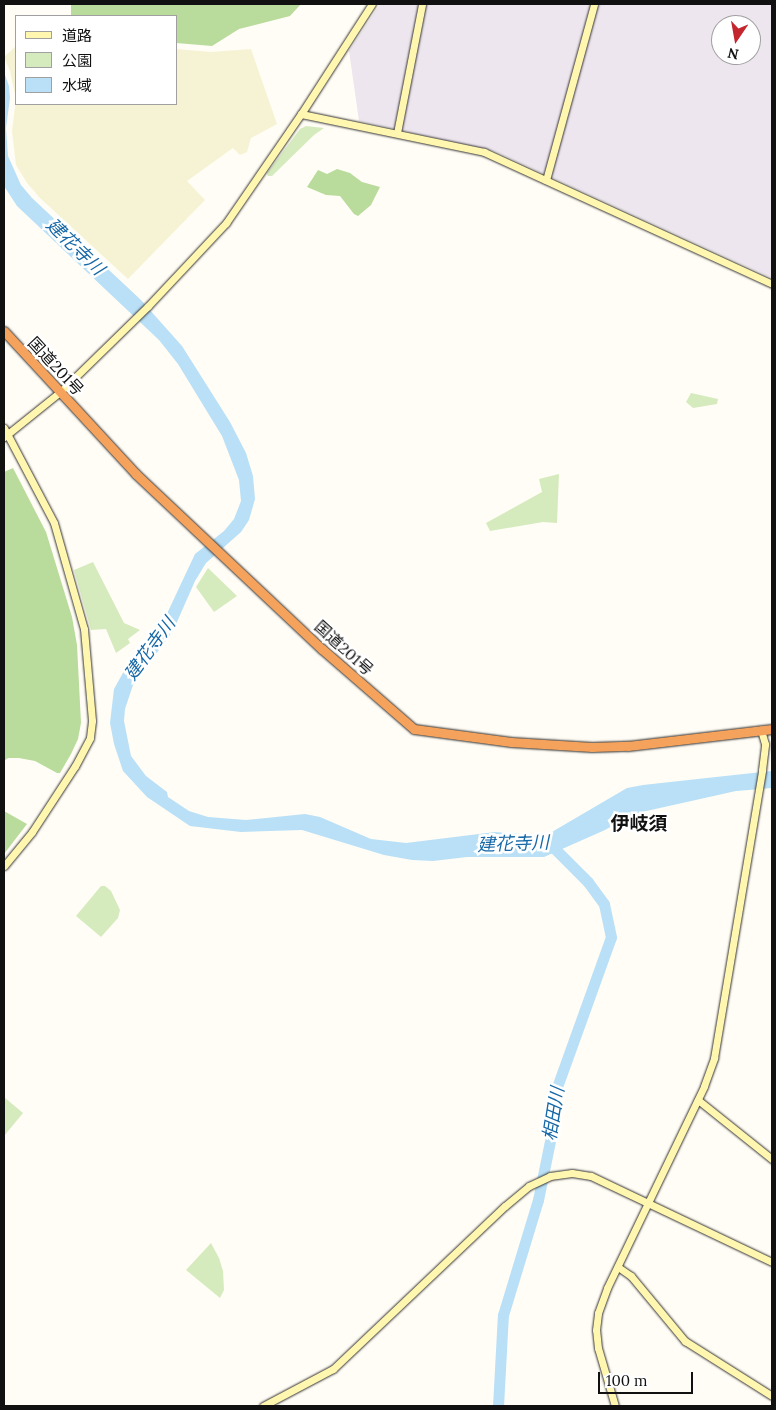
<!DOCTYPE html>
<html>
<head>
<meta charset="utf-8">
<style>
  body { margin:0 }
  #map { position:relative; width:776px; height:1410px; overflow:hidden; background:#fffdf5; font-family:Lora,"Noto Sans JP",serif }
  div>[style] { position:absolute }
  .industrial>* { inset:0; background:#eee6ef }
  .farmland>* { inset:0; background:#f6f3d4 }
  .green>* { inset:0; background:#d5ebbd }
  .forest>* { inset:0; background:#b9dc9c }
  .water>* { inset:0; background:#b9e0f7 }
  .river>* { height:11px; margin:-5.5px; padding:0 5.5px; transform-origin:5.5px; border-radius:5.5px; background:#b9e0f7 }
  .roads { filter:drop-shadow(0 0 1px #333) drop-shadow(0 0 1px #333) }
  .secondary>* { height:7px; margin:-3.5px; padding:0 3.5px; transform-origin:3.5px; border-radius:3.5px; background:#fff6b0 }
  .highway>* { height:9px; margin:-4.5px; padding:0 4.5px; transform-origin:4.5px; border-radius:4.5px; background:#f5a25d }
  span { translate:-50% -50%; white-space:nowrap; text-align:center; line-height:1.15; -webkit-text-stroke:5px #fff; paint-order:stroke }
  .street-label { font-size:16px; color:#111 }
  .water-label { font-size:18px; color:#1768a6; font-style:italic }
  .quarter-label { font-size:19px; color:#111; font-weight:700 }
  .frame { position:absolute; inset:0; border:5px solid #111; pointer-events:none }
  .legend { position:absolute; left:15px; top:15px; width:162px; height:90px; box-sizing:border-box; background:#fff; border:1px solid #a0a0a0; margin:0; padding:6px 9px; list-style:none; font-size:15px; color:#111 }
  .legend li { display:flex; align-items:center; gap:10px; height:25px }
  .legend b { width:25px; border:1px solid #a0a0a0 }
  .north { position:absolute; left:711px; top:15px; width:50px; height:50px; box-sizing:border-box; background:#fff; border:1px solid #a0a0a0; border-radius:50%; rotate:192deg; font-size:14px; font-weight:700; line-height:20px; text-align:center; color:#111 }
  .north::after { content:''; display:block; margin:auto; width:18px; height:22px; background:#c4262e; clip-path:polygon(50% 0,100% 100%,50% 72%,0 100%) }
  .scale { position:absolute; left:598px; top:1372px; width:95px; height:22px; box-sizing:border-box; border:2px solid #111; border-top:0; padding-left:6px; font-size:15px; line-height:18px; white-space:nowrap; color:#111; -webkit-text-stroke:4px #fff; paint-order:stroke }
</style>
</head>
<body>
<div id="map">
  <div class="industrial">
    <div style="clip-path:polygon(evenodd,380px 4px,772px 4px,772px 278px,494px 151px,359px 121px,349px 51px,380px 4px,721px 25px,751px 25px,751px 55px,721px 55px,721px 25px)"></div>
  </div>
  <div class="farmland">
    <div style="clip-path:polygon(16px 46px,16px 104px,176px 104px,176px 49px,211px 52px,251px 49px,277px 124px,251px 138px,247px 152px,240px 155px,233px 148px,187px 181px,205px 200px,128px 279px,40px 198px,27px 183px,16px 165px,12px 131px,16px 99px,10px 71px,4px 57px)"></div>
  </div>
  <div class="green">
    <div style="clip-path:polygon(306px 126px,324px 128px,314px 135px,272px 176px,268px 176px,267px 173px,300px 129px)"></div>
    <div style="clip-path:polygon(691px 393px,718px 399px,717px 404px,693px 408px,686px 402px)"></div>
    <div style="clip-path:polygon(559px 474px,557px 523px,543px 522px,490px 531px,486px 523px,542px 492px,539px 479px)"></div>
    <div style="clip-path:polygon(93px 562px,124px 623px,140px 630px,128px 639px,130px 643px,116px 653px,106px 629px,91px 630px,74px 570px)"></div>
    <div style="clip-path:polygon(208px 568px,237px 596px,214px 612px,196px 587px)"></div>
    <div style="clip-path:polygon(101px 886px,105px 886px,111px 891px,120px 910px,118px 918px,101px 937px,76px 916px)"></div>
    <div style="clip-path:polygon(4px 1097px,23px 1113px,4px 1136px)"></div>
    <div style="clip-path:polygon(211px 1243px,219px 1258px,223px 1271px,224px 1290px,220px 1298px,186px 1270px)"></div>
  </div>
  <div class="forest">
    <div style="clip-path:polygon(71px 4px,301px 4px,290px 16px,239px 29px,212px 46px,176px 43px,176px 16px,71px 16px)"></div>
    <div style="clip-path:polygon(337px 169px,350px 173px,362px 182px,380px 187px,371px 205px,358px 216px,354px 214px,340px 196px,326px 195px,307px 187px,318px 170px,327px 174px)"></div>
    <div style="clip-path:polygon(13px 468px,46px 532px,72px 617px,77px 645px,81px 723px,78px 739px,71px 754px,60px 773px,57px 773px,35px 761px,19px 758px,8px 758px,4px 761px,4px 472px)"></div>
    <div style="clip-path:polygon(4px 811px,27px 824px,4px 854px)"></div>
  </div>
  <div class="water">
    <div style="clip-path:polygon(4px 72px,9px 86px,10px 98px,6px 128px,8px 156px,21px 185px,32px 198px,141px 300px,182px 346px,230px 422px,246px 453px,253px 476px,255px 499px,249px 520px,241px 532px,206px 563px,195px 581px,173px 631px,133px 685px,125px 709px,124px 721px,131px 756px,146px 776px,167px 792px,168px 797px,189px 811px,208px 817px,246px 820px,305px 814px,320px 817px,371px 839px,406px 843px,495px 832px,545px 836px,627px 788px,643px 785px,772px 771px,772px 788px,736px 791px,633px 814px,605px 830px,544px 857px,467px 857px,433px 861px,412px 860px,384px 855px,302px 830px,241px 832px,190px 826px,147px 797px,123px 771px,114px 744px,110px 723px,114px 689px,124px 671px,154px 637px,164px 620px,195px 554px,224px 531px,234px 519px,241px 501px,239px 480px,222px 436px,178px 364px,159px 340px,17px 206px,4px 186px)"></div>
  </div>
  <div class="river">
    <div style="left:498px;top:1406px;width:91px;rotate:-86.9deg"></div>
    <div style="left:503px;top:1315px;width:120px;rotate:-73.1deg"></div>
    <div style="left:538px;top:1200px;width:70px;rotate:-78.5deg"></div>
    <div style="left:552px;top:1131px;width:26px;rotate:-88deg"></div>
    <div style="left:553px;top:1105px;width:18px;rotate:-77deg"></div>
    <div style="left:557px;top:1087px;width:159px;rotate:-70.2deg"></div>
    <div style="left:611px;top:937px;width:34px;rotate:-102deg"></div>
    <div style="left:604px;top:904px;width:27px;rotate:-126deg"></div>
    <div style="left:588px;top:882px;width:51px;rotate:-135deg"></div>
  </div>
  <div class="roads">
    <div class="secondary">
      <div style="left:301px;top:114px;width:187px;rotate:11.7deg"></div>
      <div style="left:484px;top:152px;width:317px;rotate:24.6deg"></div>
      <div style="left:397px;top:133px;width:131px;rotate:-79deg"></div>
      <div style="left:546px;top:180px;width:182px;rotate:-74.7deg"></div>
      <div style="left:4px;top:428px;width:107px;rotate:62.2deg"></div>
      <div style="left:54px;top:523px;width:110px;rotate:74.2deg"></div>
      <div style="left:84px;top:629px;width:92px;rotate:85deg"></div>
      <div style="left:92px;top:721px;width:17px;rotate:97deg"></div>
      <div style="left:90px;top:738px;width:32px;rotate:118deg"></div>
      <div style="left:75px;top:766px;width:79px;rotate:123.1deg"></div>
      <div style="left:32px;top:832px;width:44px;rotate:129.5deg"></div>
      <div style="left:4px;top:437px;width:72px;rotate:-38.8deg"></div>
      <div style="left:60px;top:392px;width:123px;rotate:-44.3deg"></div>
      <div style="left:148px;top:306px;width:114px;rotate:-46.8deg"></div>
      <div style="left:226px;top:223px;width:132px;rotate:-55.5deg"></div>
      <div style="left:301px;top:114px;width:131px;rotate:-57.2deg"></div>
      <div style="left:698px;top:1100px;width:95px;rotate:38.6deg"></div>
      <div style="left:618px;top:1267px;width:16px;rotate:35deg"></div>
      <div style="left:631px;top:1276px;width:85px;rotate:50.3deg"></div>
      <div style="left:685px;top:1341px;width:103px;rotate:32.3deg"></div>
      <div style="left:263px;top:1406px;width:79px;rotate:-27.9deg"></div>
      <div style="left:333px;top:1369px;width:237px;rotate:-43.5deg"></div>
      <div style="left:505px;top:1206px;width:31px;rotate:-40deg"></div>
      <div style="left:529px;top:1186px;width:23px;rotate:-25deg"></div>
      <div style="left:550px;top:1176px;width:22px;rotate:-8deg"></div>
      <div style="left:572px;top:1173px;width:19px;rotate:9deg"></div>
      <div style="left:591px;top:1176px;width:200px;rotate:25.4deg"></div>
      <div style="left:615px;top:1406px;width:60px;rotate:-106.3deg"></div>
      <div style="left:598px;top:1348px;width:18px;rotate:-96deg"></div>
      <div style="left:596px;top:1330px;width:17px;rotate:-83deg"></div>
      <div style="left:598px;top:1313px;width:27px;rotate:-70deg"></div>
      <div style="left:607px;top:1288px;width:224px;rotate:-64.3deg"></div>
      <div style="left:704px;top:1086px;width:30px;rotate:-70deg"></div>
      <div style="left:714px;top:1058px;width:292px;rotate:-80.5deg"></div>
      <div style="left:762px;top:770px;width:26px;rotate:-83deg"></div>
      <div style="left:765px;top:744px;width:15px;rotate:-106deg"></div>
    </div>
    <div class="highway">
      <div style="left:4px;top:331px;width:195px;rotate:47.3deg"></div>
      <div style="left:136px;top:474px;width:255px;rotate:43.3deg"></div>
      <div style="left:322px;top:649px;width:122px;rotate:41deg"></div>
      <div style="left:414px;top:729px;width:98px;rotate:7.6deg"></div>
      <div style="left:511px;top:742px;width:81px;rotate:3.5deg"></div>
      <div style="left:592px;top:747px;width:36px;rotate:-2deg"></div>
      <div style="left:628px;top:746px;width:145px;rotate:-6.7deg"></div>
    </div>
  </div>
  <div class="street-label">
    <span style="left:56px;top:366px;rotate:47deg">国道201号</span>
    <span style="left:344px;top:648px;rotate:42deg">国道201号</span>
  </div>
  <div class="water-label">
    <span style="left:75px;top:247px;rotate:44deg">建花寺川</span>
    <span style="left:150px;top:649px;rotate:-54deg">建花寺川</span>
    <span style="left:513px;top:844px;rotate:-2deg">建花寺川</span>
    <span style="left:554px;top:1114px;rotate:-81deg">相田川</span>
  </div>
  <div class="quarter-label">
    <span style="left:639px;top:824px">伊岐須</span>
  </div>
  <div class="frame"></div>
  <ul class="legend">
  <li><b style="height:6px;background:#fff6b0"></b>道路</li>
  <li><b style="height:14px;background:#d5ebbd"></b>公園</li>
  <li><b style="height:14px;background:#b9e0f7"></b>水域</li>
  </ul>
  <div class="north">N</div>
  <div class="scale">100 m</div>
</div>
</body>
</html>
